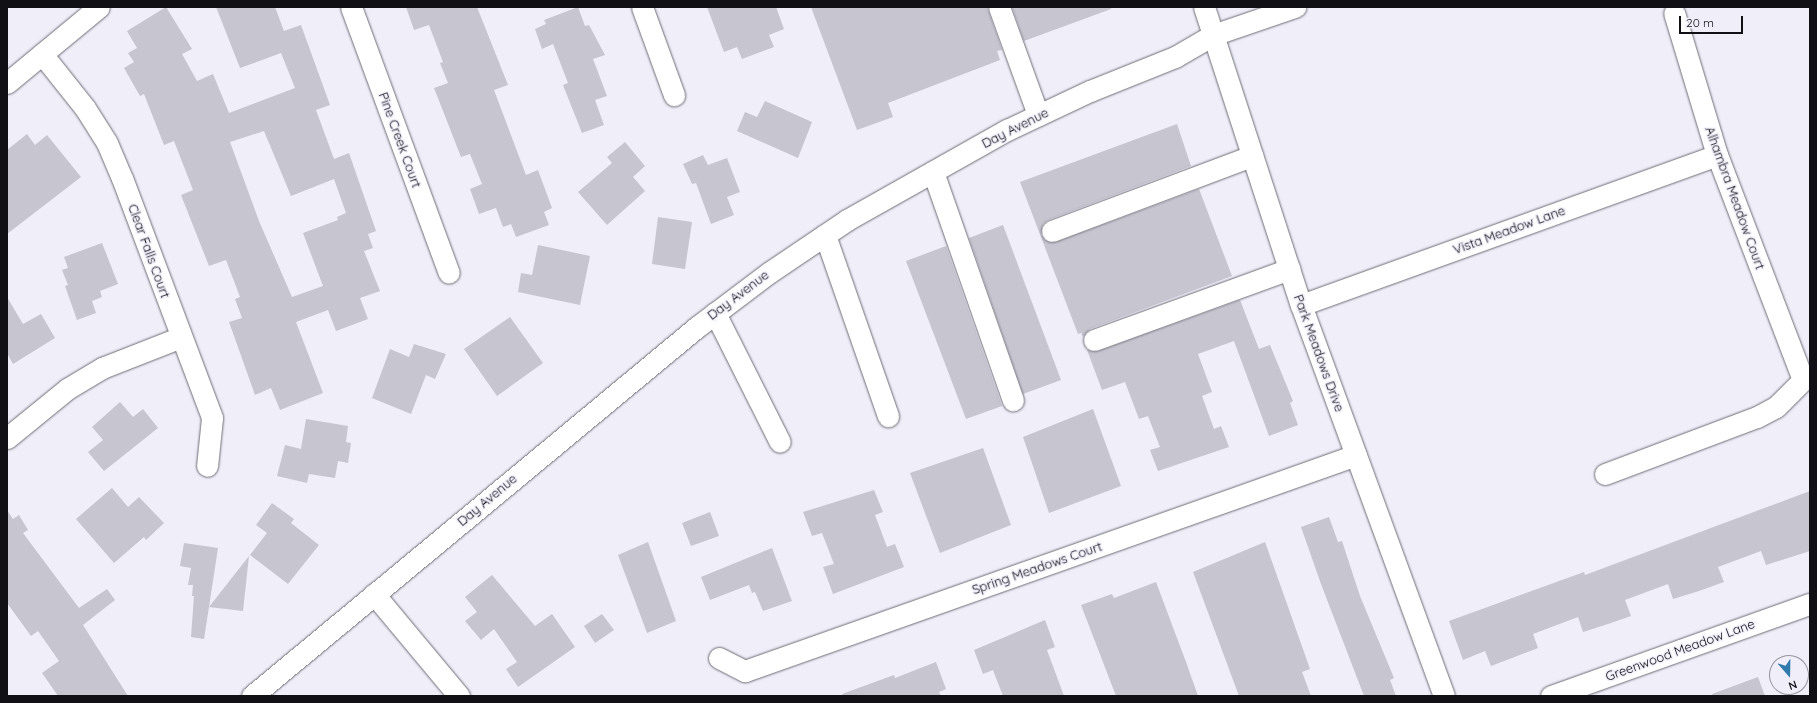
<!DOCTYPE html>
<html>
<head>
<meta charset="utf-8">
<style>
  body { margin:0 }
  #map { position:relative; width:1817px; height:703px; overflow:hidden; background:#efeef9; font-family:Quicksand,sans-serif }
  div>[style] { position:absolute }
  .building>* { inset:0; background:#c6c5d0 }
  .roads { filter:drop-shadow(0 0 1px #6d6d76) drop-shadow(0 0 1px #6d6d76) }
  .minor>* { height:21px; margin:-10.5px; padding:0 10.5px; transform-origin:10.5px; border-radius:10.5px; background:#fff }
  span { translate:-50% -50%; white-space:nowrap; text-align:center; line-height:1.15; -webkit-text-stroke:3px #efeef9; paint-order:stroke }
  .street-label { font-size:13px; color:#111014 }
  .frame { position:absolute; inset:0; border:8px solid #111014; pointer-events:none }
  .north { position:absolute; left:1769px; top:655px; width:40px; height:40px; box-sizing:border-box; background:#efeef9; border:1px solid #96959d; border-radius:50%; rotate:160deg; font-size:11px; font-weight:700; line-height:16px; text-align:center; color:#111014 }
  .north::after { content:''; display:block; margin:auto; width:14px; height:18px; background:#307aad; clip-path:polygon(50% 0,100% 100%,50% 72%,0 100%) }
  .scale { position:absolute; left:1679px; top:16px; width:64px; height:18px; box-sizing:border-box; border:2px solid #111014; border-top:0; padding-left:5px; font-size:12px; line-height:14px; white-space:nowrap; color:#111014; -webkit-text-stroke:3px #efeef9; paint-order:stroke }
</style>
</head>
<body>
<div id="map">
  <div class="building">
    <div style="clip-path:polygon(evenodd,166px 7px,192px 49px,182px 54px,197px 81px,213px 74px,229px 113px,295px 88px,281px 53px,240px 68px,216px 7px,275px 7px,284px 31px,301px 25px,330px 105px,316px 110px,334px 159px,349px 153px,376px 231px,368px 234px,373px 248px,364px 251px,380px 291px,360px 298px,368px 319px,336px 331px,328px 310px,296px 322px,323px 393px,280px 410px,271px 388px,255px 395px,229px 322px,242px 318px,235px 299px,240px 297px,226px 260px,209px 266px,181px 195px,193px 190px,174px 141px,164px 145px,144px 94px,140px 96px,124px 68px,134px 62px,128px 53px,137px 48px,127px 31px,166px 7px,264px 131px,291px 196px,334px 179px,346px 213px,337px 217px,338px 220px,303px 233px,323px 286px,292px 297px,259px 221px,230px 142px,264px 131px)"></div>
    <div style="clip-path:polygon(406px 7px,477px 7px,508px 85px,494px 90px,526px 175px,538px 170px,552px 208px,544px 212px,549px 225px,516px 237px,511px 224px,503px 227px,496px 208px,479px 214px,470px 189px,482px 184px,470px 154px,461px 157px,434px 88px,448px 83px,440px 63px,443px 62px,429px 25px,414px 30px)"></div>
    <div style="clip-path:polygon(578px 7px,585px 26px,589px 25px,605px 55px,593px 59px,607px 96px,595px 100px,604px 125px,582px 133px,563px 85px,568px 83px,553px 44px,542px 49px,535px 29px,546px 24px,544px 20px)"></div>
    <div style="clip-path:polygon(707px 7px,776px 7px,784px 29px,769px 35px,774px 47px,742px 59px,737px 47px,724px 52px)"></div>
    <div style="clip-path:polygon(811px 7px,987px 7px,1002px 50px,997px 51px,1000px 60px,888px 103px,893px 117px,857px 130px)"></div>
    <div style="clip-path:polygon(1012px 7px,1111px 7px,1111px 9px,1024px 41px)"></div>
    <div style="clip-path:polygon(765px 101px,812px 122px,798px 158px,737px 131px,745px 112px,757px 117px)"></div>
    <div style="clip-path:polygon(1177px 124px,1191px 166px,1048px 220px,1043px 224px,1041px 235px,1045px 240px,1056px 242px,1199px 189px,1232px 276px,1090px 329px,1083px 337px,1081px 333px,1078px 334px,1020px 182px)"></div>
    <div style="clip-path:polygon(27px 134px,35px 145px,47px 135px,81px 177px,7px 234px,7px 150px)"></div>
    <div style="clip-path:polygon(625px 142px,645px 166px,633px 177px,645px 191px,607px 225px,578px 192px,612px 163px,607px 157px)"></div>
    <div style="clip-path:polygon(703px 155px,708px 165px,727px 158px,740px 192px,727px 197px,734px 215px,711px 224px,696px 183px,692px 184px,683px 164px)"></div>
    <div style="clip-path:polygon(658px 217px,692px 222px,685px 269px,652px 264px)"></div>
    <div style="clip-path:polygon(1003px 225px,1061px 380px,1023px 394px,969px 238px)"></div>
    <div style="clip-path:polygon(102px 243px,118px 284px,100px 291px,102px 297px,92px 301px,96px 313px,77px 320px,65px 286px,68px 285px,62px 270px,68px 268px,64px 257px)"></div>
    <div style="clip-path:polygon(538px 245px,590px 256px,580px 305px,518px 292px,521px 273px,532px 275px)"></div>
    <div style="clip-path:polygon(946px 246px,1002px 406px,966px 419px,906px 261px)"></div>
    <div style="clip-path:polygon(7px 297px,23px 324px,41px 314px,55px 338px,13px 364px,7px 353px)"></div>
    <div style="clip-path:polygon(1240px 300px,1259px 349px,1270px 345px,1293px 401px,1290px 403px,1298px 425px,1269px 436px,1234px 341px,1198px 354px,1212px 392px,1202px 396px,1214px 429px,1221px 426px,1229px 447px,1158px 471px,1150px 450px,1160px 447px,1148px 416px,1139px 419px,1125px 382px,1102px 390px,1087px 350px,1098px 351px)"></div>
    <div style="clip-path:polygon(510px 317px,543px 363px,497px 396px,464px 349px)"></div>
    <div style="clip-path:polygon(414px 344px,446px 354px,435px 379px,426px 375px,411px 414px,372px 398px,390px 349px,409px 357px)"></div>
    <div style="clip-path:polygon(120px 402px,133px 417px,143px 409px,158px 428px,104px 471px,88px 452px,103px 440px,92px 427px)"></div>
    <div style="clip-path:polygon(1093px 409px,1121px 486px,1049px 513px,1023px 437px)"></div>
    <div style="clip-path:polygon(306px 419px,348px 426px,346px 442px,351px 443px,348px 463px,338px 461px,335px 478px,309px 474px,307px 483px,277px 476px,285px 445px,301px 449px)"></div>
    <div style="clip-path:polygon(983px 448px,1011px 525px,940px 553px,910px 473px)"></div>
    <div style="clip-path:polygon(112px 488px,128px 507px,139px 497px,164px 523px,146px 540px,144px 537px,114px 563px,76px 519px)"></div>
    <div style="clip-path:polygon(874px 490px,883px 512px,875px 515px,887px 547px,895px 544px,904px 567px,833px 594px,823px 567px,834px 564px,822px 533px,812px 536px,803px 512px)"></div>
    <div style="clip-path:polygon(1810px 491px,1810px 551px,1766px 565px,1761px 551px,1718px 567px,1724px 582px,1699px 591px,1673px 599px,1668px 584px,1625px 600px,1631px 616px,1608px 624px,1583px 632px,1578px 617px,1533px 634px,1538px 648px,1512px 658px,1491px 666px,1485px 651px,1463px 660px,1449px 621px,1584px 572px,1585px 575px)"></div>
    <div style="clip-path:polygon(272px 503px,294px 519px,291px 523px,319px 545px,288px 584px,250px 555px,267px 533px,256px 525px)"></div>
    <div style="clip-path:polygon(7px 510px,13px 519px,19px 515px,28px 530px,23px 533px,79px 608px,107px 589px,115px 600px,83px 625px,128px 696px,58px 696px,42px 673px,59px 661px,38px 631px,31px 636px,7px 603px)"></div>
    <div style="clip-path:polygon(710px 512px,719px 536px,691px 546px,682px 523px)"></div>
    <div style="clip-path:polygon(1329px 517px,1338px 542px,1342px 541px,1360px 596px,1394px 678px,1390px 680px,1396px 696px,1364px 696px,1321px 584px,1301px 527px)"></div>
    <div style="clip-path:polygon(648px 542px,676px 621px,647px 633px,618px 555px)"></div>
    <div style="clip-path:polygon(1265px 542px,1310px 669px,1302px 672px,1311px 696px,1239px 696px,1193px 572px)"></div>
    <div style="clip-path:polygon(184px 543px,218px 548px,209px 607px,249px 556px,243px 611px,209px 607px,204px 639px,191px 637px,194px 596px,192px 596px,193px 585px,188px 585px,191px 568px,180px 566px)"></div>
    <div style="clip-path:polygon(772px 548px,792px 601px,763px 611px,755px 592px,752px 593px,749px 585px,710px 600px,701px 577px)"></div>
    <div style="clip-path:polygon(492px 575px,535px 626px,552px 614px,575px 647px,518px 687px,506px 669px,517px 662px,494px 629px,481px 640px,465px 621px,477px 612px,465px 597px)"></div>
    <div style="clip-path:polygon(1156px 582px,1186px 662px,1198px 696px,1116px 696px,1081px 605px,1112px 594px,1114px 598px)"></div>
    <div style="clip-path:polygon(602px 614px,614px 630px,595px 643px,584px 626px)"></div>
    <div style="clip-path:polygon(1045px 620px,1055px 647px,1047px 650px,1064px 696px,1003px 696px,993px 670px,983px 674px,974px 650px)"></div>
    <div style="clip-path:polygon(936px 662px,946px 689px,939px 692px,941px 696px,843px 696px,842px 694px,894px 675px,895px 678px)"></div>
    <div style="clip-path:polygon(1758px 677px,1765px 696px,1713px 696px,1712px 694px)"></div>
  </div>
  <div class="roads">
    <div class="minor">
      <div style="left:351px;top:7px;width:283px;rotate:69.8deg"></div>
      <div style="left:642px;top:7px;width:94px;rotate:70deg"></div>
      <div style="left:999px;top:7px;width:115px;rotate:70.1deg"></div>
      <div style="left:1204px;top:7px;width:313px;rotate:72deg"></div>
      <div style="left:1301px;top:305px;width:416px;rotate:69.9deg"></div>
      <div style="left:42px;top:54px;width:69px;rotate:51.5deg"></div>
      <div style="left:85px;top:108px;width:41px;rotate:57.8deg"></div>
      <div style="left:107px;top:143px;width:38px;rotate:67deg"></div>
      <div style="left:122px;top:178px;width:256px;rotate:69.4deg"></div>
      <div style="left:212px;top:418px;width:48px;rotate:95.9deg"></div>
      <div style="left:7px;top:83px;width:119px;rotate:-39.6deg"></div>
      <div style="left:933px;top:172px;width:242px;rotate:70.7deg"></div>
      <div style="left:1052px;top:231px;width:214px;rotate:-20.6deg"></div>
      <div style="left:825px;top:235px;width:192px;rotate:70.8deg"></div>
      <div style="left:1301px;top:305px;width:442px;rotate:-19.8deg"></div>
      <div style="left:715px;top:313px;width:144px;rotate:63.3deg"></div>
      <div style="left:1094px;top:340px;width:208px;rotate:-20deg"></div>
      <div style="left:7px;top:438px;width:77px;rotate:-39.2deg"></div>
      <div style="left:67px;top:389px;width:41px;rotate:-31deg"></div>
      <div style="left:102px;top:368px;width:85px;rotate:-21.4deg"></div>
      <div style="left:1605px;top:474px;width:162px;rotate:-20.6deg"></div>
      <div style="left:1757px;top:417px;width:21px;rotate:-28deg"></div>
      <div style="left:1776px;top:407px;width:38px;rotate:-45deg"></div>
      <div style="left:1803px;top:380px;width:241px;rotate:-110.9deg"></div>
      <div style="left:1717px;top:155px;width:148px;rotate:-106.8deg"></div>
      <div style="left:374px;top:594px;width:133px;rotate:50.2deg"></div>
      <div style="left:719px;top:658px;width:29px;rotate:27deg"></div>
      <div style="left:745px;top:671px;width:648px;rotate:-19.47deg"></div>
      <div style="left:252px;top:696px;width:578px;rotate:-39.67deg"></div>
      <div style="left:697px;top:327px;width:91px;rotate:-37deg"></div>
      <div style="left:770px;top:272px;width:93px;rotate:-34deg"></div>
      <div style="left:847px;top:220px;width:184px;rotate:-29.4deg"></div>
      <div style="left:1007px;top:130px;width:92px;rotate:-25.2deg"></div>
      <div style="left:1090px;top:91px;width:92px;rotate:-21.8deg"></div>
      <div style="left:1175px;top:57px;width:44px;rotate:-30.1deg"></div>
      <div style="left:1213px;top:35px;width:87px;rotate:-18.9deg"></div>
      <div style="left:1551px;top:696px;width:275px;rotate:-19.6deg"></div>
    </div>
  </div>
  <div class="street-label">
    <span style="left:1015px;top:128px;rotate:-27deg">Day Avenue</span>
    <span style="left:400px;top:140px;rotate:70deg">Pine Creek Court</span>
    <span style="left:1735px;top:198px;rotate:70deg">Alhambra Meadow Court</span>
    <span style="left:1509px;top:230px;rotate:-20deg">Vista Meadow Lane</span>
    <span style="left:149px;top:251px;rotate:70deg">Clear Falls Court</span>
    <span style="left:738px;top:295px;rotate:-37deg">Day Avenue</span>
    <span style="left:1319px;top:353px;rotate:70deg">Park Meadows Drive</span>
    <span style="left:487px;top:500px;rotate:-40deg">Day Avenue</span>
    <span style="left:1037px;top:568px;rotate:-19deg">Spring Meadows Court</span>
    <span style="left:1680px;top:650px;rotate:-20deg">Greenwood Meadow Lane</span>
  </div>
  <div class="frame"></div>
  <div class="north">N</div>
  <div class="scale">20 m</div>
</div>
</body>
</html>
